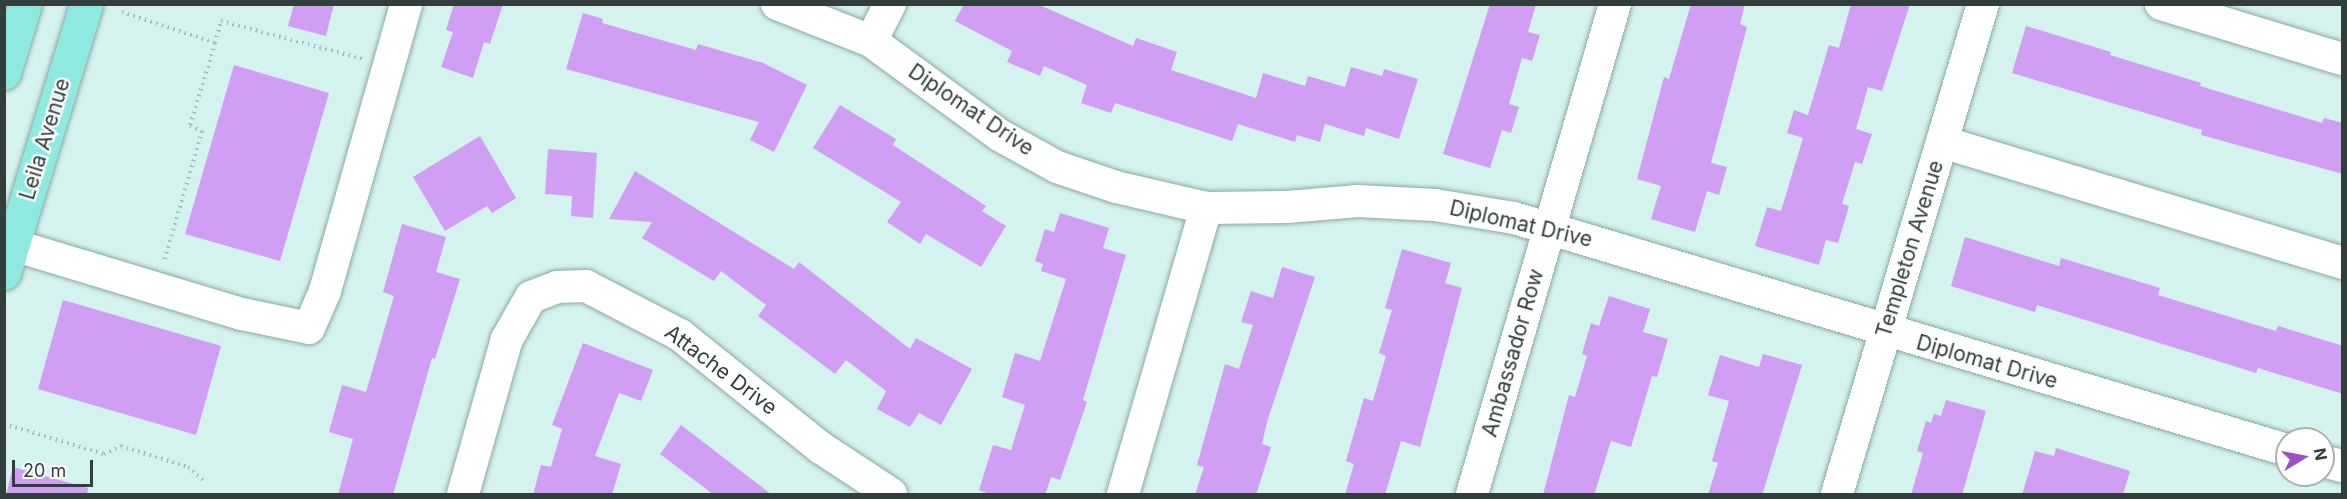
<!DOCTYPE html>
<style>
body{margin:0}
#map{position:relative;width:2347px;height:499px;overflow:hidden;background:#d4f2ee;font-family:Inter,sans-serif}
div>[style]{position:absolute}
.building>*{inset:0;background:#d09ef3}
.path>*{height:4px;margin-top:-2px;transform-origin:0;background:repeating-linear-gradient(90deg,#a3bcb9 0 1.5px,transparent 0 6px)}
.roads{filter:drop-shadow(0 0 2px #8ca8a4) drop-shadow(0 0 2px #8ca8a4)}
.minor>*{height:32px;margin:-16px;padding:0 16px;transform-origin:16px;border-radius:16px;background:#fff}
.major>*{height:33px;margin:-16.5px;padding:0 16.5px;transform-origin:16.5px;border-radius:16.5px;background:#8ee9e0}
span{translate:-50% -50%;white-space:nowrap;text-align:center;line-height:1.15;-webkit-text-stroke:4.5px #fff;paint-order:stroke}
.street-label{font-size:21px;color:#323e3c}
.frame{position:absolute;inset:0;border:6px solid #323e3c;pointer-events:none}
.north{position:absolute;left:2275px;top:427px;width:60px;height:60px;box-sizing:border-box;background:#fff;border:2px solid #adb2b1;border-radius:50%;rotate:80deg;font-size:16px;font-weight:700;line-height:24px;text-align:center;color:#323e3c}
.north::after{content:'';display:block;margin:auto;width:21px;height:27px;background:#9951c4;clip-path:polygon(50% 0,100% 100%,50% 72%,0 100%)}
.scale{position:absolute;left:12px;top:460px;width:81px;height:27px;box-sizing:border-box;border:3px solid #323e3c;border-top:0;padding-left:8px;font-size:18px;line-height:21px;white-space:nowrap;color:#323e3c;-webkit-text-stroke:4px #fff;paint-order:stroke}
</style>
<div id="map">
<div class="building">
<div style="clip-path:polygon(294px 4px,334px 4px,326px 36px,288px 26px)"></div>
<div style="clip-path:polygon(454px 4px,503px 4px,490px 44px,484px 42px,473px 78px,441px 67px,453px 32px,446px 30px)"></div>
<div style="clip-path:polygon(964px 4px,1037px 4px,1133px 46px,1136px 38px,1177px 52px,1171px 70px,1256px 98px,1263px 73px,1305px 86px,1308px 76px,1345px 87px,1351px 67px,1382px 76px,1384px 69px,1418px 79px,1399px 139px,1366px 128px,1364px 136px,1325px 124px,1320px 142px,1297px 135px,1295px 142px,1238px 124px,1232px 141px,1115px 103px,1111px 113px,1081px 103px,1087px 85px,1044px 66px,1040px 76px,1007px 62px,1012px 51px,955px 21px)"></div>
<div style="clip-path:polygon(1490px 4px,1536px 4px,1528px 32px,1540px 35px,1532px 61px,1522px 58px,1509px 104px,1519px 107px,1511px 133px,1502px 130px,1490px 168px,1443px 154px)"></div>
<div style="clip-path:polygon(1691px 4px,1745px 4px,1740px 24px,1747px 27px,1711px 163px,1727px 167px,1719px 195px,1707px 191px,1695px 232px,1651px 219px,1661px 186px,1637px 179px,1664px 77px,1669px 79px)"></div>
<div style="clip-path:polygon(1851px 4px,1910px 4px,1882px 91px,1868px 87px,1856px 129px,1872px 134px,1862px 164px,1855px 162px,1842px 204px,1849px 206px,1838px 243px,1826px 240px,1819px 265px,1755px 246px,1767px 207px,1781px 211px,1803px 138px,1787px 133px,1794px 110px,1808px 115px,1829px 45px,1839px 48px)"></div>
<div style="clip-path:polygon(583px 13px,603px 19px,602px 23px,696px 50px,698px 44px,763px 63px,807px 85px,774px 152px,750px 140px,759px 122px,566px 69px)"></div>
<div style="clip-path:polygon(2026px 26px,2111px 52px,2110px 55px,2201px 83px,2200px 86px,2322px 123px,2324px 118px,2343px 123px,2343px 174px,2201px 135px,2202px 130px,2012px 73px)"></div>
<div style="clip-path:polygon(234px 65px,329px 93px,280px 261px,185px 234px)"></div>
<div style="clip-path:polygon(840px 105px,896px 139px,893px 145px,986px 206px,982px 211px,1006px 226px,981px 267px,926px 234px,920px 244px,887px 222px,901px 202px,813px 148px)"></div>
<div style="clip-path:polygon(480px 136px,516px 198px,492px 213px,487px 206px,445px 231px,413px 177px)"></div>
<div style="clip-path:polygon(548px 149px,597px 153px,593px 218px,571px 216px,572px 196px,545px 194px)"></div>
<div style="clip-path:polygon(635px 171px,794px 269px,799px 262px,910px 349px,916px 338px,972px 369px,941px 425px,919px 413px,910px 427px,877px 409px,886px 391px,846px 360px,835px 374px,758px 316px,766px 305px,721px 271px,714px 281px,642px 238px,652px 222px,609px 219px)"></div>
<div style="clip-path:polygon(1060px 213px,1109px 228px,1103px 248px,1126px 255px,1083px 400px,1087px 402px,1060px 480px,1051px 477px,1045px 495px,992px 495px,979px 490px,993px 445px,1011px 450px,1025px 405px,1002px 397px,1015px 353px,1040px 361px,1066px 279px,1041px 271px,1043px 264px,1035px 261px,1045px 229px,1054px 232px)"></div>
<div style="clip-path:polygon(402px 224px,446px 237px,436px 272px,460px 279px,435px 359px,432px 358px,393px 495px,338px 495px,353px 439px,329px 432px,342px 385px,366px 392px,394px 296px,383px 292px)"></div>
<div style="clip-path:polygon(1965px 237px,2059px 266px,2061px 258px,2160px 288px,2158px 295px,2276px 331px,2278px 326px,2343px 346px,2343px 394px,2258px 368px,2256px 373px,2037px 305px,2035px 312px,1951px 286px)"></div>
<div style="clip-path:polygon(1402px 249px,1451px 263px,1445px 283px,1462px 288px,1420px 447px,1401px 441px,1385px 495px,1345px 495px,1354px 464px,1346px 461px,1364px 398px,1373px 401px,1386px 356px,1379px 353px,1392px 310px,1385px 308px)"></div>
<div style="clip-path:polygon(1282px 267px,1315px 277px,1267px 422px,1262px 444px,1271px 447px,1256px 495px,1195px 495px,1204px 467px,1197px 465px,1225px 364px,1239px 369px,1253px 325px,1241px 322px,1251px 291px,1273px 298px)"></div>
<div style="clip-path:polygon(1609px 296px,1650px 309px,1643px 332px,1668px 339px,1657px 377px,1652px 376px,1631px 447px,1611px 441px,1594px 495px,1543px 495px,1569px 395px,1575px 397px,1587px 356px,1582px 354px,1591px 323px,1599px 326px)"></div>
<div style="clip-path:polygon(63px 300px,221px 346px,196px 435px,38px 389px)"></div>
<div style="clip-path:polygon(583px 343px,653px 370px,641px 401px,619px 393px,595px 456px,621px 464px,612px 495px,533px 495px,541px 465px,551px 467px,562px 429px,552px 425px)"></div>
<div style="clip-path:polygon(1763px 354px,1802px 365px,1762px 495px,1708px 495px,1718px 463px,1712px 461px,1729px 401px,1708px 395px,1720px 355px,1759px 367px)"></div>
<div style="clip-path:polygon(1946px 400px,1986px 411px,1962px 495px,1911px 495px,1923px 453px,1917px 451px,1926px 421px,1931px 423px,1934px 414px,1941px 416px)"></div>
<div style="clip-path:polygon(681px 425px,711px 448px,772px 495px,714px 495px,660px 454px)"></div>
<div style="clip-path:polygon(2056px 448px,2130px 471px,2123px 495px,2022px 495px,2035px 451px,2054px 456px)"></div>
<div style="clip-path:polygon(13px 467px,88px 488px,87px 495px,6px 495px)"></div>
</div>
<div class="path">
<div style="left:122px;top:12px;width:98px;rotate:18.4deg"></div>
<div style="left:215px;top:43px;width:87px;rotate:106.8deg"></div>
<div style="left:190px;top:126px;width:13px;rotate:23deg"></div>
<div style="left:202px;top:131px;width:136px;rotate:106.2deg"></div>
<div style="left:215px;top:43px;width:23px;rotate:-75deg"></div>
<div style="left:221px;top:21px;width:147px;rotate:15deg"></div>
<div style="left:4px;top:424px;width:104px;rotate:16.7deg"></div>
<div style="left:104px;top:454px;width:19px;rotate:-25deg"></div>
<div style="left:121px;top:446px;width:70px;rotate:17.4deg"></div>
<div style="left:188px;top:467px;width:23px;rotate:41deg"></div>
</div>
<div class="roads">
<div class="minor">
<div style="left:777px;top:4px;width:101px;rotate:21.5deg"></div>
<div style="left:871px;top:41px;width:161px;rotate:36.2deg"></div>
<div style="left:1001px;top:136px;width:64px;rotate:29deg"></div>
<div style="left:1057px;top:167px;width:62px;rotate:18.7deg"></div>
<div style="left:1116px;top:187px;width:92px;rotate:13.1deg"></div>
<div style="left:1206px;top:208px;width:81px;rotate:-0.7deg"></div>
<div style="left:1287px;top:207px;width:71px;rotate:-4.8deg"></div>
<div style="left:1358px;top:201px;width:77px;rotate:3deg"></div>
<div style="left:1435px;top:205px;width:80px;rotate:9.3deg"></div>
<div style="left:1514px;top:218px;width:807px;rotate:16.71deg"></div>
<div style="left:2161px;top:4px;width:189px;rotate:16.9deg"></div>
<div style="left:871px;top:41px;width:42px;rotate:-62.8deg"></div>
<div style="left:1942px;top:142px;width:418px;rotate:16.8deg"></div>
<div style="left:13px;top:245px;width:239px;rotate:16.8deg"></div>
<div style="left:242px;top:314px;width:68px;rotate:11.8deg"></div>
<div style="left:309px;top:328px;width:40px;rotate:-66.6deg"></div>
<div style="left:325px;top:291px;width:298px;rotate:-74.2deg"></div>
<div style="left:2323px;top:461px;width:20px;rotate:15deg"></div>
<div style="left:463px;top:494px;width:161px;rotate:-74.2deg"></div>
<div style="left:507px;top:339px;width:48px;rotate:-60.3deg"></div>
<div style="left:531px;top:297px;width:28px;rotate:-21deg"></div>
<div style="left:557px;top:287px;width:29px;rotate:-2deg"></div>
<div style="left:586px;top:286px;width:106px;rotate:27.5deg"></div>
<div style="left:680px;top:335px;width:181px;rotate:38.7deg"></div>
<div style="left:821px;top:448px;width:84px;rotate:33.3deg"></div>
<div style="left:1123px;top:494px;width:298px;rotate:-73.8deg"></div>
<div style="left:1472px;top:494px;width:510px;rotate:-73.73deg"></div>
<div style="left:1837px;top:494px;width:511px;rotate:-73.41deg"></div>
</div>
<div class="major">
<div style="left:4px;top:73px;width:72px;rotate:-73.1deg"></div>
<div style="left:4px;top:273px;width:281px;rotate:-73deg"></div>
</div>
</div>
<div class="street-label">
<span style="left:971px;top:110px;rotate:34deg">Diplomat Drive</span>
<span style="left:45px;top:139px;rotate:-73deg">Leila Avenue</span>
<span style="left:1521px;top:224px;rotate:13deg">Diplomat Drive</span>
<span style="left:1910px;top:249px;rotate:-73deg">Templeton Avenue</span>
<span style="left:1513px;top:353px;rotate:-74deg">Ambassador Row</span>
<span style="left:1987px;top:362px;rotate:16deg">Diplomat Drive</span>
<span style="left:721px;top:370px;rotate:37deg">Attache Drive</span>
</div>
<div class="frame"></div>
<div class="north">N</div>
<div class="scale">20 m</div>
</div>
